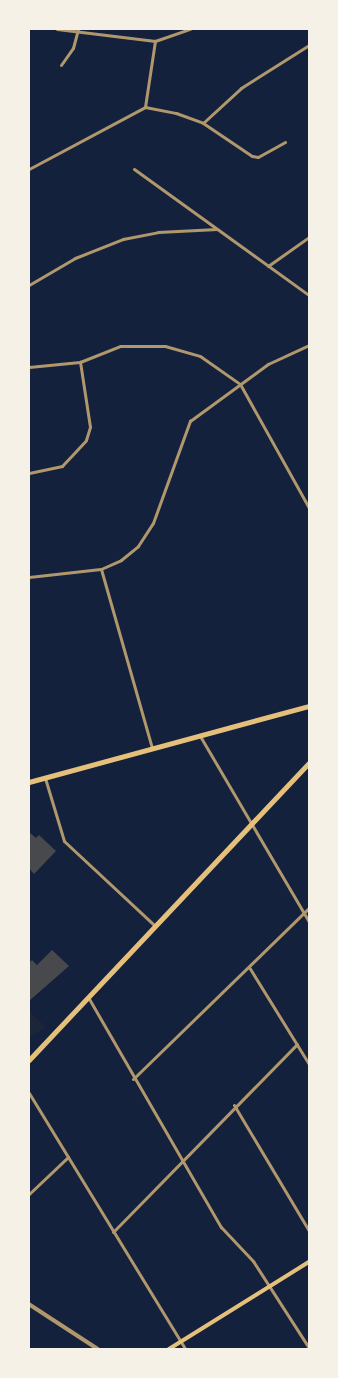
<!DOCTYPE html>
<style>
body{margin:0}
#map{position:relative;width:338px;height:1378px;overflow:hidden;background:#14213d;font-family:Quicksand,sans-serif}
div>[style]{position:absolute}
.green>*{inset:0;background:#1d2539}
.building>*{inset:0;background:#48494c}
.minor>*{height:3px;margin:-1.5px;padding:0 1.5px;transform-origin:1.5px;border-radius:1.5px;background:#b1986c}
.tertiary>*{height:3.5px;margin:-1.75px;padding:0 1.75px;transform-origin:1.75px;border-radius:1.75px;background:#b1986c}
.secondary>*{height:4px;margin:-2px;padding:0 2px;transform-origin:2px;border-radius:2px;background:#e5c07b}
.primary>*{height:4.5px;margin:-2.25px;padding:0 2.25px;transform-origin:2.25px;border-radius:2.25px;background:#e5c07b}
span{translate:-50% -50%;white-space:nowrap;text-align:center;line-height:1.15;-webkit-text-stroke:3px #f6f1e7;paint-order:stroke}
.frame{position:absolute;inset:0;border:30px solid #f6f1e7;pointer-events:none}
</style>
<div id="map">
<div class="green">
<div style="clip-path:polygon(29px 1011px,46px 1027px,29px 1038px)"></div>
</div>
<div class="building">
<div style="clip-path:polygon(29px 832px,36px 838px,39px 835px,56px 851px,34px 874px,29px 868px)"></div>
<div style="clip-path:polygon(52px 950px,69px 966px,29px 1001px,29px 963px,32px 960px,37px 965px)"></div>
</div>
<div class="minor">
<div style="left:57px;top:29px;width:99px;rotate:7deg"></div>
<div style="left:155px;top:41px;width:37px;rotate:-19deg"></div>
<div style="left:61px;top:65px;width:21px;rotate:-55deg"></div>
<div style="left:73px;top:48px;width:20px;rotate:-75deg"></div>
<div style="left:145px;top:107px;width:32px;rotate:11deg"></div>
<div style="left:176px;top:113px;width:29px;rotate:20deg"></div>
<div style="left:203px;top:123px;width:59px;rotate:34deg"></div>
<div style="left:252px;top:156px;width:6px;rotate:9deg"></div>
<div style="left:258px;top:157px;width:31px;rotate:-29deg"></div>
<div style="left:203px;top:123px;width:52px;rotate:-42.6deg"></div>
<div style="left:241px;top:88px;width:80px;rotate:-32.3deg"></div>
<div style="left:29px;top:169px;width:132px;rotate:-28.1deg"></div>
<div style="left:145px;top:107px;width:67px;rotate:-81.4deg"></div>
<div style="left:134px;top:169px;width:216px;rotate:35.8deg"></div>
<div style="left:268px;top:266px;width:50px;rotate:-35.3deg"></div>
<div style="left:29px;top:285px;width:53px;rotate:-30.4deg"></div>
<div style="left:75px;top:258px;width:52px;rotate:-21.6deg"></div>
<div style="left:123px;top:239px;width:36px;rotate:-11deg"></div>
<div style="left:158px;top:232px;width:59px;rotate:-2.9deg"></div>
<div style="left:29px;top:367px;width:51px;rotate:-5.6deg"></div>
<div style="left:80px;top:362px;width:43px;rotate:-21.8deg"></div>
<div style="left:120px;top:346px;width:45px"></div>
<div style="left:165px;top:346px;width:36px;rotate:16deg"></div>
<div style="left:200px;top:356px;width:49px;rotate:35deg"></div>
<div style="left:240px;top:384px;width:142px;rotate:60.9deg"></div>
<div style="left:29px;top:473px;width:34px;rotate:-12deg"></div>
<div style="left:62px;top:466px;width:35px;rotate:-47deg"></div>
<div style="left:86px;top:440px;width:14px;rotate:-73deg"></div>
<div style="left:90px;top:427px;width:66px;rotate:-98.7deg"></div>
<div style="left:101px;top:569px;width:186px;rotate:74.1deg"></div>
<div style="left:29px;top:577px;width:72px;rotate:-6.3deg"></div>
<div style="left:101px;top:569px;width:22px;rotate:-24deg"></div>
<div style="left:121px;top:560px;width:22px;rotate:-39deg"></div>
<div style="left:138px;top:546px;width:27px;rotate:-57deg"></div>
<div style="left:153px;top:523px;width:109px;rotate:-70.1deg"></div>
<div style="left:190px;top:421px;width:97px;rotate:-36.2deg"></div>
<div style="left:268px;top:364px;width:45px;rotate:-24.9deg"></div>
<div style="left:200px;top:736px;width:216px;rotate:59.6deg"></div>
<div style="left:45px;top:778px;width:66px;rotate:73.2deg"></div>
<div style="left:64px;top:841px;width:123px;rotate:43deg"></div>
<div style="left:249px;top:967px;width:114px;rotate:58.3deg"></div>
<div style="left:88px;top:997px;width:266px;rotate:60deg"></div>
<div style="left:221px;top:1227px;width:47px;rotate:46.7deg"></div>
<div style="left:253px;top:1261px;width:103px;rotate:57.2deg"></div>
<div style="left:133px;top:1079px;width:245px;rotate:-44.2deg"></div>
<div style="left:29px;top:1093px;width:300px;rotate:58.6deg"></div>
<div style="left:234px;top:1105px;width:147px;rotate:59.2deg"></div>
<div style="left:29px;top:1194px;width:54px;rotate:-43.5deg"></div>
<div style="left:113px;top:1232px;width:263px;rotate:-45.6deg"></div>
</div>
<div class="tertiary">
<div style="left:29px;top:1304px;width:82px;rotate:33.1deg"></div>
</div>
<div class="secondary">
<div style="left:169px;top:1349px;width:165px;rotate:-31.9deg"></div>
</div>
<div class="primary">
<div style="left:29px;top:782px;width:290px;rotate:-15.2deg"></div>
<div style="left:29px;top:1060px;width:408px;rotate:-46.7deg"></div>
</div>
<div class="frame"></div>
</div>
